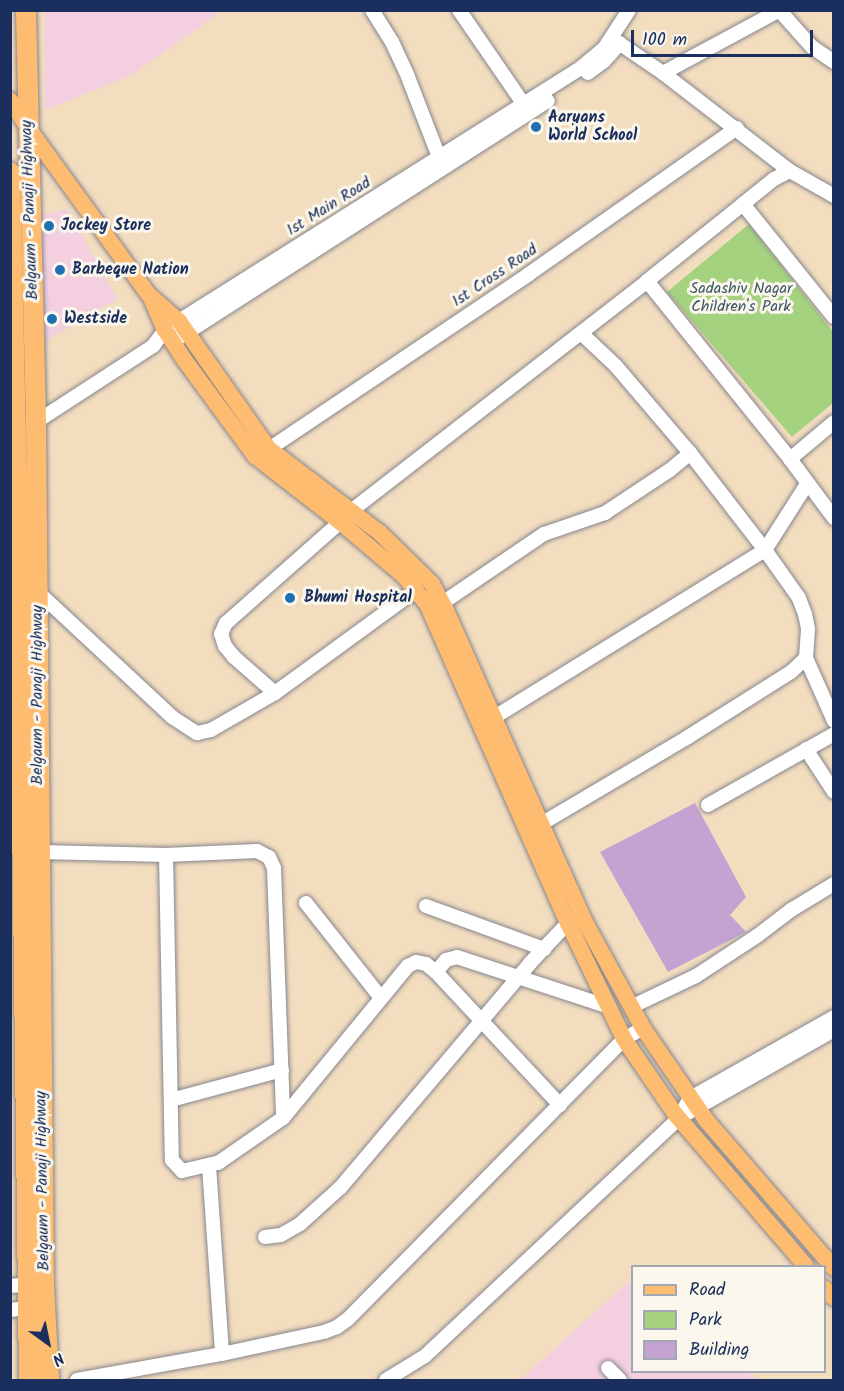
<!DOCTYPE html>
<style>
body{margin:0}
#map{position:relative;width:844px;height:1391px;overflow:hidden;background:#f3ddbf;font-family:Kalam,sans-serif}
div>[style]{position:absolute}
.built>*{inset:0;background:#f3cfdf}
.green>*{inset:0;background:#a5d27f}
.building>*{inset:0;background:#c4a3d3}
.roads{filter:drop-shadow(0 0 2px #87868e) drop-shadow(0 0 2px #87868e)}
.minor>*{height:14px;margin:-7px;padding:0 7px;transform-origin:7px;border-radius:7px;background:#fff}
.major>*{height:16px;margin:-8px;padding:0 8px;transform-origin:8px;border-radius:8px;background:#febc71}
.highway>*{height:20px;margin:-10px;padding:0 10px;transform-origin:10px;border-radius:10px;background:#febc71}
.dots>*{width:16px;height:16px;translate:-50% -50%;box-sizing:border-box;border:3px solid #fbf7ec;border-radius:50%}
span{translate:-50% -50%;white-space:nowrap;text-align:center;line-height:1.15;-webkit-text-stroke:6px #fbf7ec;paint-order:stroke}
.poi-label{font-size:16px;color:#1b2f5e;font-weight:700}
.left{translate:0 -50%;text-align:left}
.street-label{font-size:16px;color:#1b2f5e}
.park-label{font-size:16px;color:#3e5866}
.frame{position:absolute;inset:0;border:12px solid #1b2f5e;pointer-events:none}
.legend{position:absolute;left:631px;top:1265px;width:195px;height:108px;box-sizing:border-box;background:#fbf7ec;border:2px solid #a1a7b3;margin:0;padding:8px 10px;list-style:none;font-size:18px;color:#1b2f5e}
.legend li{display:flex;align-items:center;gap:12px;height:30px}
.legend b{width:30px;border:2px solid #a1a7b3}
.north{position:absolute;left:18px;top:1313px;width:60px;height:60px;-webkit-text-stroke:4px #fbf7ec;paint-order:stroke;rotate:147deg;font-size:16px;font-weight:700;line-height:24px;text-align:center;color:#1b2f5e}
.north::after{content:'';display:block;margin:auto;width:21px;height:27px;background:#1b2f5e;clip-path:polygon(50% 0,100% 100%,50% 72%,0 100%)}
.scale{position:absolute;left:631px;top:30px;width:182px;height:27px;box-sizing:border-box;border:3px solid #1b2f5e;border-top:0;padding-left:8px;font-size:18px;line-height:21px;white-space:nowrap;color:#1b2f5e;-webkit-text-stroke:4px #fbf7ec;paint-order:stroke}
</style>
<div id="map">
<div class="built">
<div style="clip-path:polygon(45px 11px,45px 10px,222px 11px,132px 75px,45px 110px)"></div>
<div style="clip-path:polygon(68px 209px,117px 299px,46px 341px,36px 216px)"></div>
<div style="clip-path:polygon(632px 1279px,632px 1372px,750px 1372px,757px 1380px,520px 1380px)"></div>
</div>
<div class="green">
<div style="clip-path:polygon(749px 224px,833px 332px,833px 403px,792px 437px,667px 292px)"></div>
</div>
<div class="building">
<div style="clip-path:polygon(695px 803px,746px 897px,730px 915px,746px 932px,668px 972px,600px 852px)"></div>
</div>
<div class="roads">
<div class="minor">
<div style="left:372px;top:10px;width:38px;rotate:58deg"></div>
<div style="left:392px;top:42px;width:38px;rotate:65deg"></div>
<div style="left:408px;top:77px;width:86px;rotate:68.8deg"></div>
<div style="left:459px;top:10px;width:116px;rotate:55.5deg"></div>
<div style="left:780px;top:11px;width:48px;rotate:48.4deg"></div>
<div style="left:812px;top:47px;width:27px;rotate:34deg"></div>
<div style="left:613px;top:39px;width:60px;rotate:34.2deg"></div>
<div style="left:663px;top:73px;width:160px;rotate:37.7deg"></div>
<div style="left:790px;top:171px;width:51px;rotate:29.6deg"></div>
<div style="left:588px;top:73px;width:20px;rotate:-37deg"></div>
<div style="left:604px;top:61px;width:24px;rotate:-48deg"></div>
<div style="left:663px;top:73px;width:133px;rotate:-28.3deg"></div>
<div style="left:743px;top:204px;width:40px;rotate:-39deg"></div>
<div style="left:774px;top:179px;width:18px;rotate:-27deg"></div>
<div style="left:647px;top:281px;width:123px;rotate:-38.7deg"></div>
<div style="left:743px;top:204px;width:145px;rotate:51.2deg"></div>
<div style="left:180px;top:337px;width:437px;rotate:-32.7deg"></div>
<div style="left:36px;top:422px;width:140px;rotate:-33deg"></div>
<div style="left:153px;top:346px;width:20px;rotate:-53deg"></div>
<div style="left:165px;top:330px;width:17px;rotate:-33deg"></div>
<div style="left:179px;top:321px;width:471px;rotate:-32.2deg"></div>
<div style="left:578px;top:70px;width:35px;rotate:-40deg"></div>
<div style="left:605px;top:47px;width:44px;rotate:-57deg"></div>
<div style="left:269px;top:449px;width:313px;rotate:-33.9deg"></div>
<div style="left:529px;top:274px;width:254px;rotate:-35.1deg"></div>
<div style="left:790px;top:459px;width:57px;rotate:-40.1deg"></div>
<div style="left:351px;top:511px;width:375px;rotate:-37.8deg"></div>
<div style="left:647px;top:281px;width:228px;rotate:51.2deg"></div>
<div style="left:790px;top:459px;width:74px;rotate:53.3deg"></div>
<div style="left:37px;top:591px;width:185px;rotate:43deg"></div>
<div style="left:172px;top:717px;width:30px;rotate:33deg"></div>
<div style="left:197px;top:733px;width:14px;rotate:-12deg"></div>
<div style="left:211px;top:730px;width:74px;rotate:-30deg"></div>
<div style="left:275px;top:693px;width:175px;rotate:-36.1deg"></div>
<div style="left:435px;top:608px;width:132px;rotate:-34.2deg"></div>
<div style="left:544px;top:534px;width:65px;rotate:-19deg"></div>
<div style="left:605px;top:513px;width:78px;rotate:-33.5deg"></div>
<div style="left:670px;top:470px;width:26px;rotate:-40deg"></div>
<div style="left:806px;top:658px;width:69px;rotate:66deg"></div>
<div style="left:275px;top:693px;width:55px;rotate:-138.7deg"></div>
<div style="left:234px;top:657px;width:14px;rotate:-129deg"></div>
<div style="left:225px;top:646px;width:13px;rotate:-108deg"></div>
<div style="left:221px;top:634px;width:12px;rotate:-66deg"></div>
<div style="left:226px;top:623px;width:152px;rotate:-41.5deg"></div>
<div style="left:493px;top:718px;width:320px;rotate:-31.7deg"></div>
<div style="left:765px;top:550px;width:123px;rotate:-127.7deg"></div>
<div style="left:690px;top:453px;width:114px;rotate:-130.4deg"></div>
<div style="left:616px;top:366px;width:48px;rotate:-136.7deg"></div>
<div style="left:806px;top:749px;width:51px;rotate:56.9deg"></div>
<div style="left:708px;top:805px;width:145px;rotate:-29.4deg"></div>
<div style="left:541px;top:824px;width:171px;rotate:-30.6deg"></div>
<div style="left:688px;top:737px;width:122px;rotate:-32.3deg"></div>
<div style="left:791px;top:672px;width:21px;rotate:-43deg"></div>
<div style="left:806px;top:658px;width:29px;rotate:-86deg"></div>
<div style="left:808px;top:629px;width:15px;rotate:-101deg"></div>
<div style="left:805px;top:614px;width:17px;rotate:-111deg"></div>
<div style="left:799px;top:598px;width:59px;rotate:-125.3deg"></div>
<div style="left:765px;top:550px;width:78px;rotate:-57.5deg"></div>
<div style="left:40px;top:852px;width:126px;rotate:1.4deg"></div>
<div style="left:166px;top:855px;width:91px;rotate:-2.5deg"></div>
<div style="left:257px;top:851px;width:13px;rotate:27deg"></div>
<div style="left:269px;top:857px;width:12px;rotate:66deg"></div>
<div style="left:274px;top:868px;width:250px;rotate:87.9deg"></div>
<div style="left:283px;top:1118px;width:197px;rotate:-50.6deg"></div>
<div style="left:408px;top:966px;width:9px;rotate:-27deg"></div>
<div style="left:416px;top:962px;width:10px;rotate:11deg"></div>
<div style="left:426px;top:964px;width:13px;rotate:39deg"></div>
<div style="left:436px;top:972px;width:182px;rotate:47deg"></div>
<div style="left:166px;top:855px;width:305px;rotate:88.9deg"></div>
<div style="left:172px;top:1160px;width:15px;rotate:48deg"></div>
<div style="left:182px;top:1171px;width:37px;rotate:-13deg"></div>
<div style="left:218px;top:1163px;width:79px;rotate:-34.7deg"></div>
<div style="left:306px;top:903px;width:121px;rotate:51.7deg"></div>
<div style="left:426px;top:906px;width:126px;rotate:20deg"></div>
<div style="left:436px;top:972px;width:16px;rotate:-50deg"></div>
<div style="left:446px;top:960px;width:11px;rotate:-15deg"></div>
<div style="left:457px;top:957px;width:160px;rotate:18.2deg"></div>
<div style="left:633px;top:1006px;width:70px;rotate:-25.5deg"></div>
<div style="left:696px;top:976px;width:73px;rotate:-33.3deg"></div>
<div style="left:757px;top:936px;width:43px;rotate:-37.4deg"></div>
<div style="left:791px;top:910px;width:50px;rotate:-31.2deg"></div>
<div style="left:834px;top:1017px;width:165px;rotate:150.6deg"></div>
<div style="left:690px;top:1098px;width:23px;rotate:119deg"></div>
<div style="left:679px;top:1118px;width:178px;rotate:-29.6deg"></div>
<div style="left:171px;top:1100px;width:115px;rotate:-15.1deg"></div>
<div style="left:209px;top:1166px;width:188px;rotate:86deg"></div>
<div style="left:265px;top:1237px;width:16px;rotate:-7deg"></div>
<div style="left:281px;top:1235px;width:22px;rotate:-30deg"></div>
<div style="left:300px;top:1224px;width:55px;rotate:-42.1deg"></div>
<div style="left:341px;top:1187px;width:293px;rotate:-49.8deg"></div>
<div style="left:530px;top:963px;width:55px;rotate:-46.5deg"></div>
<div style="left:10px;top:1286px;width:25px;rotate:-5deg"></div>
<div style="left:10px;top:1310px;width:25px;rotate:-7deg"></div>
<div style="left:608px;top:1368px;width:17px;rotate:45deg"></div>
<div style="left:77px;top:1380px;width:147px;rotate:-10.2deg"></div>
<div style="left:222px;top:1354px;width:104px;rotate:-12.2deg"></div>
<div style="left:324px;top:1332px;width:14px;rotate:-21deg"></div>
<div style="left:337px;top:1327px;width:14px;rotate:-36deg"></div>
<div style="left:348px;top:1319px;width:393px;rotate:-45.4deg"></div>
<div style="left:624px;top:1039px;width:22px;rotate:-30deg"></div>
<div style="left:386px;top:1380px;width:46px;rotate:-31.6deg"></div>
<div style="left:425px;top:1356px;width:348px;rotate:-43.1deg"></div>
</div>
<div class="major">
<div style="left:10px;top:100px;width:33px;rotate:57deg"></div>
<div style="left:28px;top:128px;width:206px;rotate:54.1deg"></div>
<div style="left:149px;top:295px;width:40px;rotate:41deg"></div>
<div style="left:179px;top:321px;width:156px;rotate:54.9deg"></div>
<div style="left:269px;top:449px;width:139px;rotate:37.1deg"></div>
<div style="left:380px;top:533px;width:73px;rotate:44.4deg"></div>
<div style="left:432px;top:584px;width:27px;rotate:62deg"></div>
<div style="left:445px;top:608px;width:344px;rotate:66deg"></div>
<div style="left:585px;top:922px;width:121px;rotate:61.3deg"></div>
<div style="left:643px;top:1028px;width:113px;rotate:55.5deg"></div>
<div style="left:707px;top:1121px;width:194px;rotate:49.2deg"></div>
<div style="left:152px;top:300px;width:33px;rotate:67deg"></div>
<div style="left:165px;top:330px;width:33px;rotate:57deg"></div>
<div style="left:183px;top:358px;width:122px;rotate:53.7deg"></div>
<div style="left:255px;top:456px;width:108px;rotate:37.8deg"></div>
<div style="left:340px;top:522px;width:84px;rotate:40.2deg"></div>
<div style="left:404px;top:576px;width:38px;rotate:51deg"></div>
<div style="left:428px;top:606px;width:347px;rotate:66.2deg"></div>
<div style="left:568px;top:923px;width:129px;rotate:64.2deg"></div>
<div style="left:624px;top:1039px;width:92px;rotate:55.6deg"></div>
<div style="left:676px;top:1115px;width:199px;rotate:49.3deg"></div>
<div style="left:824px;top:1288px;width:14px;rotate:45deg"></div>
</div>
<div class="highway">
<div style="left:26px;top:10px;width:412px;rotate:88.6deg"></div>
<div style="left:36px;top:422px;width:862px;rotate:89.47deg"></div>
<div style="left:44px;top:1284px;width:96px;rotate:87deg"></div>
<div style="left:10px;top:172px;width:400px;rotate:88.7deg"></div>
<div style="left:19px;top:572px;width:808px;rotate:89.29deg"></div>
</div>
</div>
<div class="dots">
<div style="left:536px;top:127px;background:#1f6fb2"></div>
<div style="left:49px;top:226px;background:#1f6fb2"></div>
<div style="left:60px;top:270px;background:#1f6fb2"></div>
<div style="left:52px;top:319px;background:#1f6fb2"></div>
<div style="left:290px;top:598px;background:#1f6fb2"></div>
</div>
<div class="poi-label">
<span class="left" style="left:548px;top:127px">Aaryans<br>World School</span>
<span class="left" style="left:61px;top:226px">Jockey Store</span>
<span class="left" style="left:72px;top:270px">Barbeque Nation</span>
<span class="left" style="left:64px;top:319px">Westside</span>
<span class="left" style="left:304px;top:598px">Bhumi Hospital</span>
</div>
<div class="street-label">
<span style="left:329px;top:207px;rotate:-32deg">1st Main Road</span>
<span style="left:30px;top:210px;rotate:-92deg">Belgaum - Panaji Highway</span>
<span style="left:495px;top:276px;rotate:-34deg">1st Cross Road</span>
<span style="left:38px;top:695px;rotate:-90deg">Belgaum - Panaji Highway</span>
<span style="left:43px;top:1181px;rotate:-91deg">Belgaum - Panaji Highway</span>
</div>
<div class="park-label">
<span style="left:741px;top:298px">Sadashiv Nagar<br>Children's Park</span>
</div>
<div class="frame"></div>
<ul class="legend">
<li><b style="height:8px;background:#febc71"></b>Road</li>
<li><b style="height:16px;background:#a5d27f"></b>Park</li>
<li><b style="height:16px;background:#c4a3d3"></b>Building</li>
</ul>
<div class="north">N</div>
<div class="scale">100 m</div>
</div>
